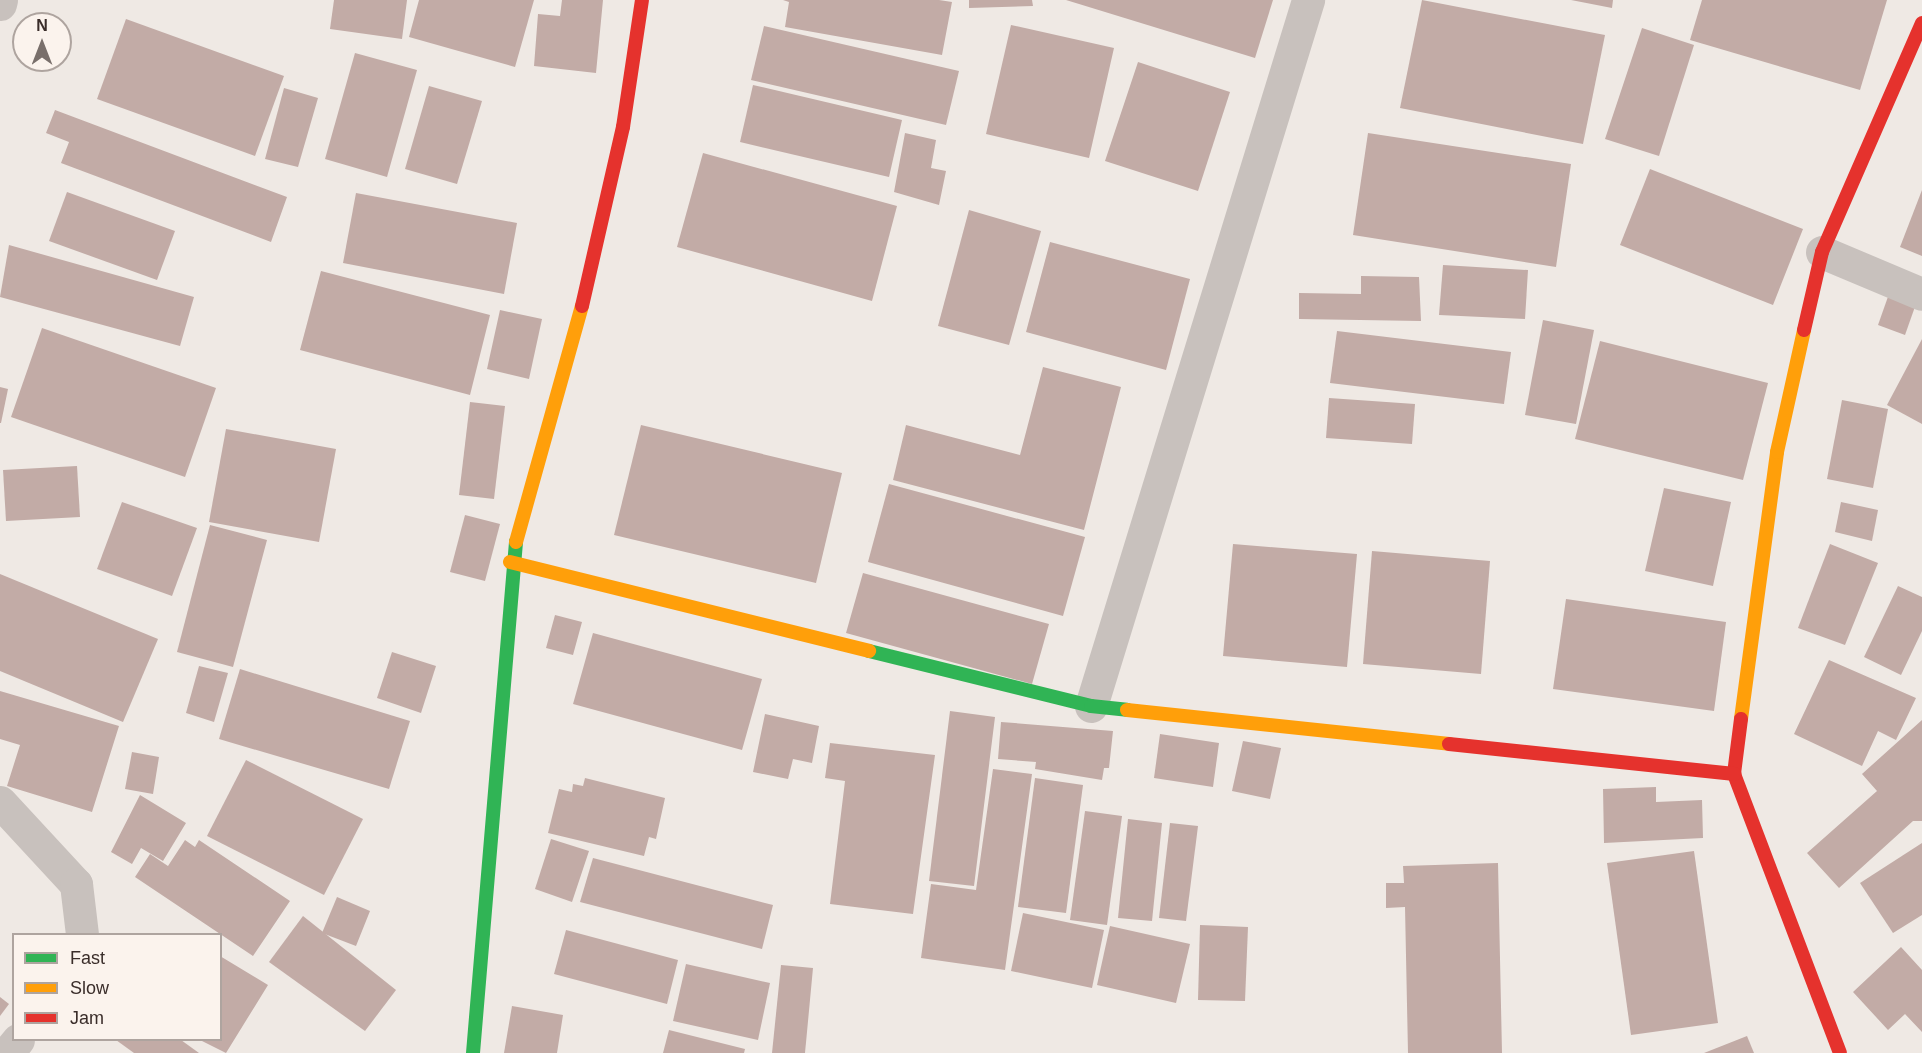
<!DOCTYPE html>
<style>
body{margin:0}
#map{position:relative;width:1922px;height:1053px;overflow:hidden;background:#efe9e4;font-family:Helvetica,sans-serif}
div>[style]{position:absolute}
.building>*{inset:0;background:#c2aba6}
.street>*{height:33px;margin:-16.5px;padding:0 16.5px;transform-origin:16.5px;border-radius:16.5px;background:#c8c1bd}
.fast>*{height:14px;margin:-7px;padding:0 7px;transform-origin:7px;border-radius:7px;background:#30b455}
.slow>*{height:14px;margin:-7px;padding:0 7px;transform-origin:7px;border-radius:7px;background:#ff9f0a}
.jam>*{height:14px;margin:-7px;padding:0 7px;transform-origin:7px;border-radius:7px;background:#e5322d}
span{translate:-50% -50%;white-space:nowrap;text-align:center;line-height:1.15;-webkit-text-stroke:4.5px #fbf3ed;paint-order:stroke}
.legend{position:absolute;left:12px;top:933px;width:210px;height:108px;box-sizing:border-box;background:#fbf3ed;border:2px solid #aea49f;margin:0;padding:8px 10px;list-style:none;font-size:18px;color:#3a2d2a}
.legend li{display:flex;align-items:center;gap:12px;height:30px}
.legend b{width:30px;border:2px solid #aea49f}
.north{position:absolute;left:12px;top:12px;width:60px;height:60px;box-sizing:border-box;background:#fbf3ed;border:2px solid #aea49f;border-radius:50%;rotate:0deg;font-size:16px;font-weight:700;line-height:24px;text-align:center;color:#3a2d2a}
.north::after{content:'';display:block;margin:auto;width:21px;height:27px;background:#796f6b;clip-path:polygon(50% 0,100% 100%,50% 72%,0 100%)}
</style>
<div id="map">
<div class="building">
<div style="clip-path:polygon(334px 0,407px 0,402px 39px,330px 29px)"></div>
<div style="clip-path:polygon(419px 0,534px 0,515px 67px,409px 37px)"></div>
<div style="clip-path:polygon(562px 0,603px 0,596px 73px,534px 66px,538px 14px,560px 16px)"></div>
<div style="clip-path:polygon(783px 0,939px 0,952px 2px,942px 55px,785px 27px,789px 2px)"></div>
<div style="clip-path:polygon(969px 0,1032px 0,1033px 6px,969px 8px)"></div>
<div style="clip-path:polygon(1066px 0,1273px 0,1255px 58px)"></div>
<div style="clip-path:polygon(1422px 0,1605px 35px,1583px 144px,1400px 108px)"></div>
<div style="clip-path:polygon(1571px 0,1613px 0,1612px 8px)"></div>
<div style="clip-path:polygon(1702px 0,1887px 0,1860px 90px,1690px 40px)"></div>
<div style="clip-path:polygon(126px 19px,284px 76px,255px 156px,97px 99px)"></div>
<div style="clip-path:polygon(1011px 25px,1114px 48px,1089px 158px,986px 134px)"></div>
<div style="clip-path:polygon(764px 26px,959px 71px,946px 125px,751px 80px)"></div>
<div style="clip-path:polygon(1642px 28px,1694px 45px,1659px 156px,1605px 139px)"></div>
<div style="clip-path:polygon(355px 53px,417px 70px,387px 177px,325px 159px)"></div>
<div style="clip-path:polygon(1138px 62px,1230px 92px,1198px 191px,1105px 161px)"></div>
<div style="clip-path:polygon(753px 85px,902px 120px,889px 177px,740px 142px)"></div>
<div style="clip-path:polygon(429px 86px,482px 101px,457px 184px,405px 169px)"></div>
<div style="clip-path:polygon(284px 88px,318px 98px,298px 167px,265px 159px)"></div>
<div style="clip-path:polygon(55px 110px,287px 197px,271px 242px,61px 163px,69px 142px,46px 133px)"></div>
<div style="clip-path:polygon(905px 133px,936px 140px,931px 168px,946px 171px,939px 205px,894px 192px)"></div>
<div style="clip-path:polygon(1368px 133px,1571px 164px,1556px 267px,1353px 235px)"></div>
<div style="clip-path:polygon(703px 153px,897px 206px,872px 301px,677px 247px)"></div>
<div style="clip-path:polygon(1650px 169px,1803px 229px,1773px 305px,1620px 245px)"></div>
<div style="clip-path:polygon(1922px 190px,1922px 256px,1900px 247px)"></div>
<div style="clip-path:polygon(67px 192px,175px 231px,157px 280px,49px 241px)"></div>
<div style="clip-path:polygon(356px 193px,517px 223px,504px 294px,343px 263px)"></div>
<div style="clip-path:polygon(969px 210px,1041px 231px,1009px 345px,938px 326px)"></div>
<div style="clip-path:polygon(1050px 242px,1190px 279px,1166px 370px,1026px 332px)"></div>
<div style="clip-path:polygon(9px 245px,194px 297px,180px 346px,0 297px)"></div>
<div style="clip-path:polygon(1443px 265px,1528px 270px,1525px 319px,1439px 315px)"></div>
<div style="clip-path:polygon(321px 271px,490px 315px,470px 395px,300px 350px)"></div>
<div style="clip-path:polygon(1361px 276px,1419px 277px,1421px 321px,1299px 319px,1299px 293px,1361px 294px)"></div>
<div style="clip-path:polygon(1890px 291px,1917px 301px,1905px 335px,1878px 325px)"></div>
<div style="clip-path:polygon(500px 310px,542px 319px,529px 379px,487px 369px)"></div>
<div style="clip-path:polygon(1543px 320px,1594px 330px,1576px 424px,1525px 415px)"></div>
<div style="clip-path:polygon(42px 328px,216px 388px,185px 477px,11px 417px)"></div>
<div style="clip-path:polygon(1337px 331px,1511px 352px,1504px 404px,1330px 383px)"></div>
<div style="clip-path:polygon(1922px 339px,1922px 424px,1887px 405px)"></div>
<div style="clip-path:polygon(1600px 341px,1768px 383px,1743px 480px,1575px 439px)"></div>
<div style="clip-path:polygon(1043px 367px,1121px 387px,1084px 530px,893px 480px,906px 425px,1020px 455px)"></div>
<div style="clip-path:polygon(0 387px,8px 389px,1px 423px,0 423px)"></div>
<div style="clip-path:polygon(1329px 398px,1415px 404px,1412px 444px,1326px 438px)"></div>
<div style="clip-path:polygon(1842px 400px,1888px 409px,1873px 488px,1827px 479px)"></div>
<div style="clip-path:polygon(470px 402px,505px 406px,494px 499px,459px 495px)"></div>
<div style="clip-path:polygon(641px 425px,842px 473px,816px 583px,614px 535px)"></div>
<div style="clip-path:polygon(226px 429px,336px 449px,319px 542px,209px 522px)"></div>
<div style="clip-path:polygon(77px 466px,80px 517px,6px 521px,3px 470px)"></div>
<div style="clip-path:polygon(889px 484px,1085px 537px,1063px 616px,868px 562px)"></div>
<div style="clip-path:polygon(1664px 488px,1731px 502px,1713px 586px,1645px 571px)"></div>
<div style="clip-path:polygon(122px 502px,197px 528px,172px 596px,97px 569px)"></div>
<div style="clip-path:polygon(1841px 502px,1878px 510px,1872px 541px,1835px 532px)"></div>
<div style="clip-path:polygon(465px 515px,500px 524px,485px 581px,450px 572px)"></div>
<div style="clip-path:polygon(210px 525px,267px 540px,233px 667px,177px 652px)"></div>
<div style="clip-path:polygon(1233px 544px,1357px 554px,1347px 667px,1223px 656px)"></div>
<div style="clip-path:polygon(1830px 544px,1878px 563px,1845px 645px,1798px 628px)"></div>
<div style="clip-path:polygon(1372px 551px,1490px 561px,1481px 674px,1363px 664px)"></div>
<div style="clip-path:polygon(863px 573px,1049px 624px,1032px 684px,846px 633px)"></div>
<div style="clip-path:polygon(0 574px,158px 639px,123px 722px,0 671px)"></div>
<div style="clip-path:polygon(1898px 586px,1922px 597px,1922px 631px,1901px 675px,1864px 657px)"></div>
<div style="clip-path:polygon(1566px 599px,1726px 622px,1714px 711px,1553px 689px)"></div>
<div style="clip-path:polygon(555px 615px,582px 622px,573px 655px,546px 648px)"></div>
<div style="clip-path:polygon(593px 633px,762px 679px,742px 750px,573px 704px)"></div>
<div style="clip-path:polygon(392px 652px,436px 666px,421px 713px,377px 698px)"></div>
<div style="clip-path:polygon(1829px 660px,1916px 698px,1896px 740px,1878px 731px,1862px 766px,1794px 734px)"></div>
<div style="clip-path:polygon(199px 666px,228px 673px,214px 722px,186px 713px)"></div>
<div style="clip-path:polygon(240px 669px,410px 721px,389px 789px,219px 739px)"></div>
<div style="clip-path:polygon(0 691px,119px 726px,92px 812px,7px 786px,20px 745px,0 739px)"></div>
<div style="clip-path:polygon(950px 711px,995px 717px,974px 886px,929px 881px)"></div>
<div style="clip-path:polygon(765px 714px,819px 726px,812px 763px,793px 759px,788px 779px,753px 772px)"></div>
<div style="clip-path:polygon(1922px 720px,1922px 821px,1913px 821px,1839px 888px,1807px 853px,1877px 791px,1862px 774px)"></div>
<div style="clip-path:polygon(1001px 722px,1113px 731px,1109px 768px,1104px 768px,1102px 780px,1035px 769px,1036px 762px,998px 759px)"></div>
<div style="clip-path:polygon(1160px 734px,1219px 743px,1213px 787px,1154px 778px)"></div>
<div style="clip-path:polygon(1243px 741px,1281px 748px,1270px 799px,1232px 791px)"></div>
<div style="clip-path:polygon(830px 743px,935px 755px,913px 914px,830px 904px,845px 781px,825px 778px)"></div>
<div style="clip-path:polygon(132px 752px,159px 757px,153px 794px,125px 789px)"></div>
<div style="clip-path:polygon(246px 760px,363px 819px,324px 895px,207px 836px)"></div>
<div style="clip-path:polygon(993px 769px,1032px 774px,1005px 970px,921px 958px,931px 884px,976px 890px)"></div>
<div style="clip-path:polygon(585px 778px,665px 798px,656px 839px,649px 837px,644px 856px,548px 833px,559px 789px,572px 792px,573px 784px,583px 786px)"></div>
<div style="clip-path:polygon(1035px 778px,1083px 785px,1066px 913px,1018px 907px)"></div>
<div style="clip-path:polygon(1656px 787px,1656px 802px,1702px 800px,1703px 838px,1604px 843px,1603px 789px)"></div>
<div style="clip-path:polygon(140px 795px,186px 823px,163px 861px,141px 848px,132px 864px,111px 852px)"></div>
<div style="clip-path:polygon(1085px 811px,1122px 816px,1107px 925px,1070px 920px)"></div>
<div style="clip-path:polygon(1128px 819px,1162px 823px,1152px 921px,1118px 918px)"></div>
<div style="clip-path:polygon(1170px 823px,1198px 826px,1186px 921px,1159px 918px)"></div>
<div style="clip-path:polygon(551px 839px,589px 851px,572px 902px,535px 889px)"></div>
<div style="clip-path:polygon(185px 840px,195px 847px,199px 840px,290px 901px,253px 956px,135px 877px,150px 854px,168px 866px)"></div>
<div style="clip-path:polygon(1922px 843px,1922px 915px,1893px 933px,1860px 883px)"></div>
<div style="clip-path:polygon(1694px 851px,1718px 1023px,1631px 1035px,1607px 863px)"></div>
<div style="clip-path:polygon(593px 858px,773px 905px,762px 949px,580px 902px)"></div>
<div style="clip-path:polygon(1498px 863px,1502px 1053px,1408px 1053px,1405px 907px,1386px 908px,1386px 883px,1404px 883px,1403px 866px)"></div>
<div style="clip-path:polygon(337px 897px,370px 911px,356px 946px,322px 933px)"></div>
<div style="clip-path:polygon(1023px 913px,1104px 930px,1092px 988px,1011px 971px)"></div>
<div style="clip-path:polygon(303px 916px,396px 990px,365px 1031px,269px 962px)"></div>
<div style="clip-path:polygon(1200px 925px,1248px 927px,1245px 1001px,1198px 1000px)"></div>
<div style="clip-path:polygon(1110px 926px,1190px 944px,1176px 1003px,1097px 985px)"></div>
<div style="clip-path:polygon(566px 930px,678px 960px,667px 1004px,554px 974px)"></div>
<div style="clip-path:polygon(1901px 947px,1922px 970px,1922px 1032px,1905px 1014px,1888px 1030px,1853px 992px)"></div>
<div style="clip-path:polygon(220px 956px,268px 985px,226px 1053px,200px 1040px,220px 1040px)"></div>
<div style="clip-path:polygon(686px 964px,770px 983px,758px 1040px,673px 1021px)"></div>
<div style="clip-path:polygon(781px 965px,813px 968px,805px 1053px,772px 1053px)"></div>
<div style="clip-path:polygon(0 997px,9px 1004px,0 1016px)"></div>
<div style="clip-path:polygon(512px 1006px,563px 1015px,557px 1053px,504px 1053px)"></div>
<div style="clip-path:polygon(669px 1030px,745px 1049px,744px 1053px,663px 1053px)"></div>
<div style="clip-path:polygon(1747px 1036px,1754px 1053px,1704px 1053px)"></div>
<div style="clip-path:polygon(116px 1040px,181px 1040px,199px 1053px,134px 1053px)"></div>
</div>
<div class="street">
<div style="left:0;top:4px;width:4px;rotate:-76deg"></div>
<div style="left:1822px;top:252px;width:108px;rotate:22.8deg"></div>
<div style="left:1091px;top:706px;width:739px;rotate:-72.91deg"></div>
<div style="left:0;top:802px;width:112px;rotate:47.2deg"></div>
<div style="left:76px;top:884px;width:50px;rotate:83.2deg"></div>
<div style="left:7px;top:1053px;width:17px;rotate:-50deg"></div>
</div>
<div class="fast">
<div style="left:869px;top:651px;width:229px;rotate:13.9deg"></div>
<div style="left:1091px;top:706px;width:36px;rotate:6deg"></div>
<div style="left:473px;top:1053px;width:513px;rotate:-85.19deg"></div>
</div>
<div class="slow">
<div style="left:516px;top:542px;width:245px;rotate:-74.4deg"></div>
<div style="left:510px;top:562px;width:370px;rotate:13.9deg"></div>
<div style="left:1127px;top:710px;width:324px;rotate:6deg"></div>
<div style="left:1741px;top:719px;width:269px;rotate:-82.3deg"></div>
<div style="left:1777px;top:452px;width:125px;rotate:-77.5deg"></div>
</div>
<div class="jam">
<div style="left:582px;top:306px;width:184px;rotate:-77.1deg"></div>
<div style="left:623px;top:127px;width:128px;rotate:-81.5deg"></div>
<div style="left:1804px;top:330px;width:80px;rotate:-77deg"></div>
<div style="left:1822px;top:252px;width:250px;rotate:-66.4deg"></div>
<div style="left:1741px;top:719px;width:55px;rotate:97.3deg"></div>
<div style="left:1734px;top:774px;width:298px;rotate:69.2deg"></div>
<div style="left:1449px;top:744px;width:287px;rotate:6deg"></div>
</div>
<ul class="legend">
<li><b style="height:8px;background:#30b455"></b>Fast</li>
<li><b style="height:8px;background:#ff9f0a"></b>Slow</li>
<li><b style="height:8px;background:#e5322d"></b>Jam</li>
</ul>
<div class="north">N</div>
</div>
